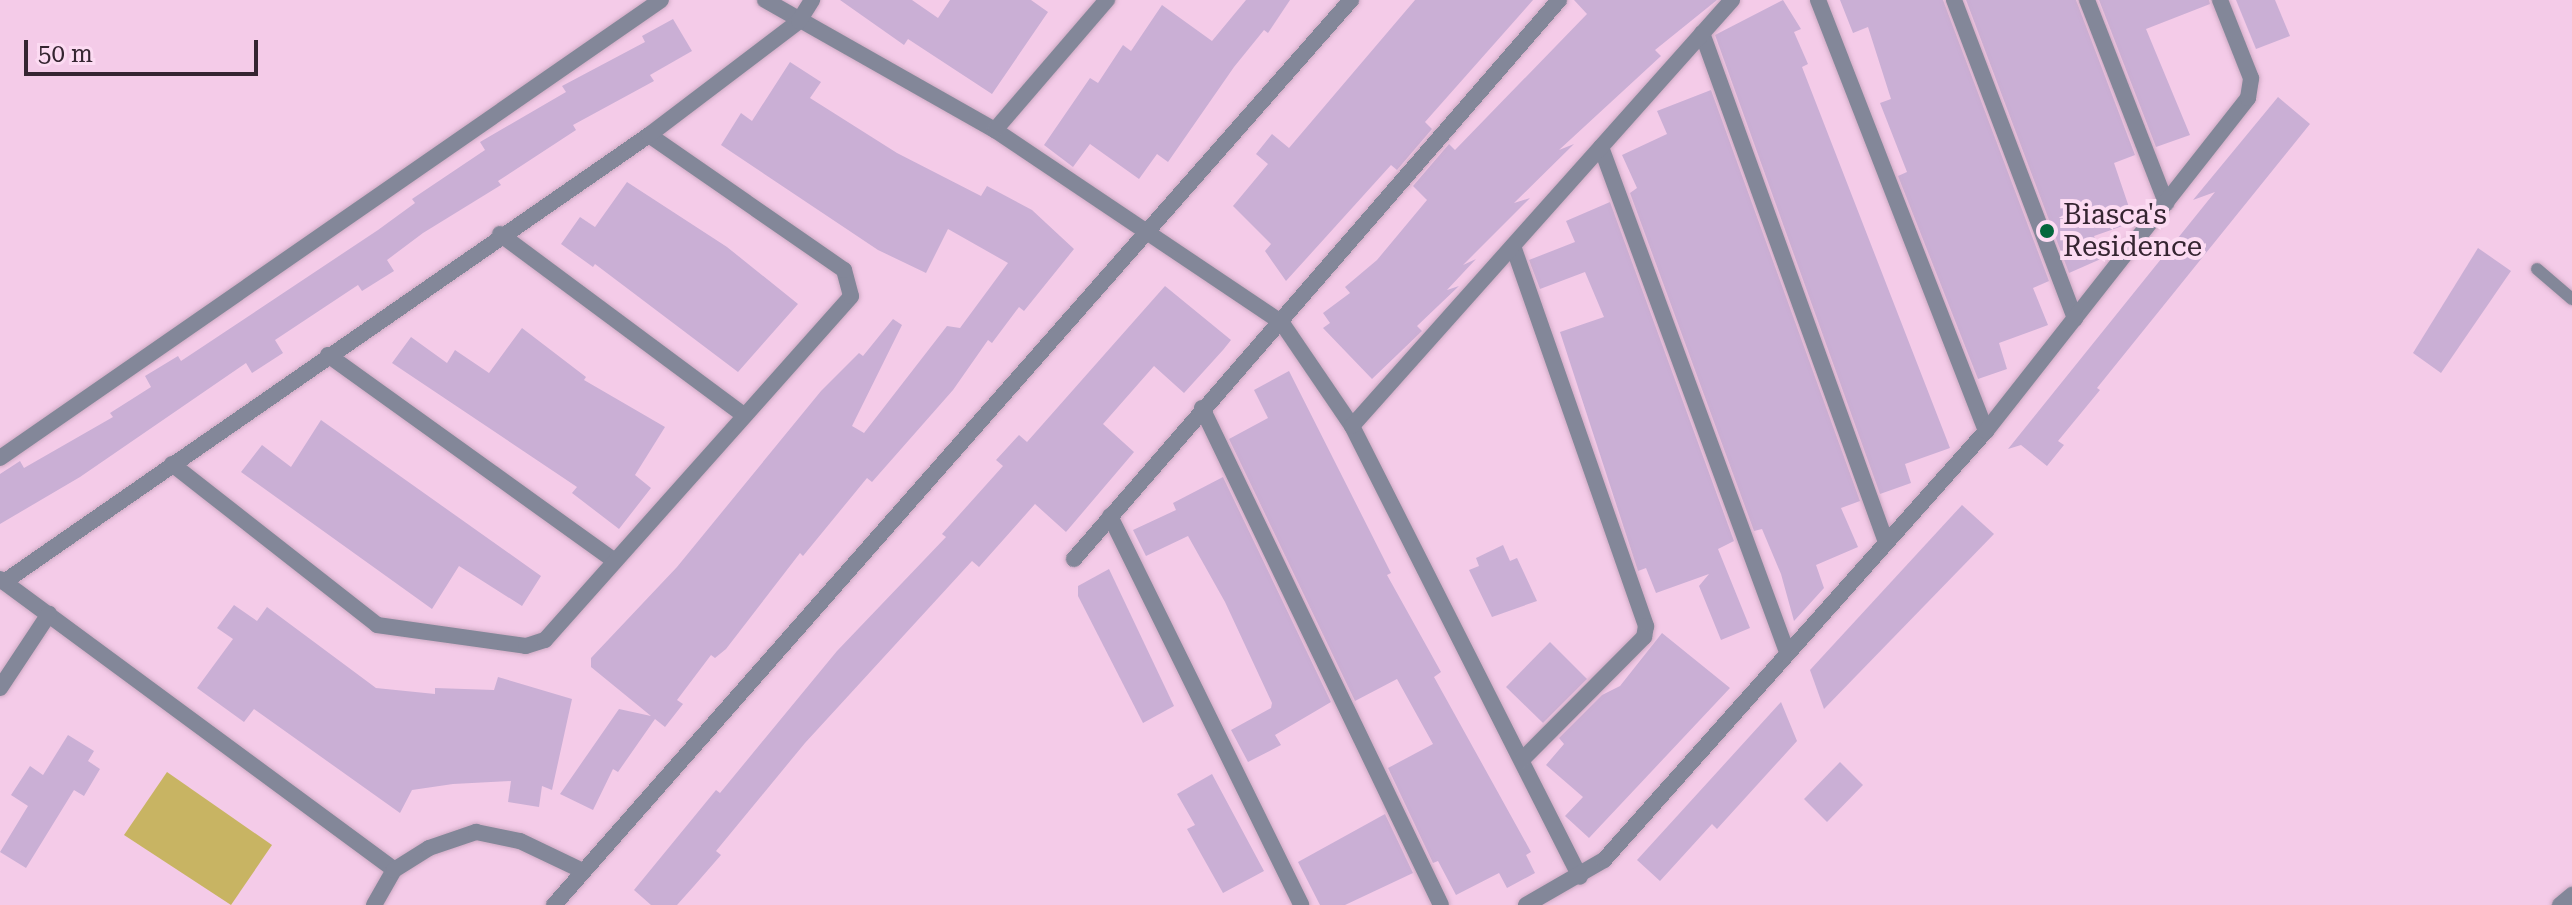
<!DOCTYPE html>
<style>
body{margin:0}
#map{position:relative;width:2572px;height:905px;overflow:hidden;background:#f4cbe8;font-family:"Roboto Serif",serif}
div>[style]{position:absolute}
.green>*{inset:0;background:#c8b463}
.building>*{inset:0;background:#caafd5}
.roads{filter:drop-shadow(0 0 2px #ceaac3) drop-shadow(0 0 2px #ceaac3)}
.service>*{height:12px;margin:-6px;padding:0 6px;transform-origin:6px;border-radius:6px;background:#838799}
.minor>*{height:16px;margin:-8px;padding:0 8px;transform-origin:8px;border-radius:8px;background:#838799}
.tertiary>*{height:16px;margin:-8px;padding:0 8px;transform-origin:8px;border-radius:8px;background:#838799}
.dots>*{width:22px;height:22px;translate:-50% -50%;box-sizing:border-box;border:4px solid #fcdbf2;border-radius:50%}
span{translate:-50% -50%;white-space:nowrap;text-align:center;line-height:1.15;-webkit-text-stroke:8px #fcdbf2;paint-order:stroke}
.poi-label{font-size:28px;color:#352531}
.left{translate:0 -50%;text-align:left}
.scale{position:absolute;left:24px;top:40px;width:234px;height:36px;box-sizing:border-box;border:4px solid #352531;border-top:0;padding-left:10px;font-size:24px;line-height:28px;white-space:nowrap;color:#352531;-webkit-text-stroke:6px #fcdbf2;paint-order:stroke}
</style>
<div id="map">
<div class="green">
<div style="clip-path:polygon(167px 772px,272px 845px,231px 905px,124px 835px)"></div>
</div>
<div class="building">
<div style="clip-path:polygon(840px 0,912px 0,938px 18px,950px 0,1031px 0,1048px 12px,992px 94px,908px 39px,904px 45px)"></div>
<div style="clip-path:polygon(1246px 0,1290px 0,1268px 33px,1264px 30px,1234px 67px,1168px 162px,1157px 154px,1139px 179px,1090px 144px,1073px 167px,1044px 145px,1090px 78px,1098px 83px,1123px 45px,1131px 51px,1162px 5px,1212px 41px)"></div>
<div style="clip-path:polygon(1415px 0,1533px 0,1425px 122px,1432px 129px,1397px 170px,1391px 165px,1286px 281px,1265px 251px,1271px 244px,1233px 206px,1268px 164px,1256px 154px,1272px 134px,1289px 148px)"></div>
<div style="clip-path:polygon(1574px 0,1717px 0,1655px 50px,1661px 56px,1559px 150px,1574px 144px,1514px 203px,1530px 198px,1463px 265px,1476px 259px,1447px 290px,1459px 286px,1417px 326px,1422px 331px,1372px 379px,1323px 328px,1330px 323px,1323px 313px,1350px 293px,1345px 287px,1377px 260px,1427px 200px,1413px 186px,1449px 144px,1455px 150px,1587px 14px)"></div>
<div style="clip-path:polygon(1783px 0,1801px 29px,1794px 32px,1808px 64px,1802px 67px,1950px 448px,1905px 464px,1911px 483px,1880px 494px,1715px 35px)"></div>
<div style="clip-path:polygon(1840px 0,1943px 0,2049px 281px,2033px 288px,2048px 325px,1999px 343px,2007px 369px,1978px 379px,1898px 176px,1907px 172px,1880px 103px,1891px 99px,1868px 27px,1853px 33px)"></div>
<div style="clip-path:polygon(1966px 0,2076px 0,2135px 155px,2114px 163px,2134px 222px,2094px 236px,2103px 258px,2069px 273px)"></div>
<div style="clip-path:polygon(2099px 0,2209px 0,2210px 4px,2146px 29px,2190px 135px,2156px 147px)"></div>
<div style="clip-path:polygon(2236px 0,2275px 0,2290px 36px,2256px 49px)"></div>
<div style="clip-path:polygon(673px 19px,692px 51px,650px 75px,654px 81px,573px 125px,576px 130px,498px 181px,501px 185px,423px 233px,387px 260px,394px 271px,362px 291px,358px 285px,275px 340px,283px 353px,252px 373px,246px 363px,80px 477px,0 524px,0 474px,20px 461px,24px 468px,113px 417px,110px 413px,151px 387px,145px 376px,178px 356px,181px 361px,378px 230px,415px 203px,412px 199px,485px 150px,480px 142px,566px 92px,562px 86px,645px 42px,642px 36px)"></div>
<div style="clip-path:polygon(790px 62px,821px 82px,810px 98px,897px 153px,981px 196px,987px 186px,1032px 210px,1074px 249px,1024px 311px,1019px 307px,992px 343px,988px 340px,953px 390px,872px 482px,867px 478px,803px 556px,800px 553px,726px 649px,715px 658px,711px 655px,677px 700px,683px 704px,665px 727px,655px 719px,618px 772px,613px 769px,593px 810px,560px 794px,619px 709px,651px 716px,591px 667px,591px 658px,677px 567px,821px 391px,859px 353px,863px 356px,893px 319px,902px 325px,852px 426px,864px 433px,947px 326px,960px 328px,1008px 263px,948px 229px,926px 273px,878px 250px,721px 145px,741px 113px,752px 121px)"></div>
<div style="clip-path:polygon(1711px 90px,1860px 501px,1841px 508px,1858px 547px,1816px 565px,1824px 588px,1794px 621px,1781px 574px,1762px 529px,1754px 531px,1630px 193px,1637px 188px,1622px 155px,1667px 134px,1657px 111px)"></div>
<div style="clip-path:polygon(2278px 97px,2310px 124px,2097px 388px,2100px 390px,2058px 441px,2064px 445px,2047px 466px,2021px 445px,2008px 449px,2215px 192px,2193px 200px)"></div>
<div style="clip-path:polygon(627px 182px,727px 247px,798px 304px,738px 372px,595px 264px,593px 267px,561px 244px,580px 217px,595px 227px)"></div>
<div style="clip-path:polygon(1610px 202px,1734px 541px,1718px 549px,1750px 628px,1721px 640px,1699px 586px,1709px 574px,1656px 593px,1646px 568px,1638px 571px,1560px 332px,1604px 317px,1585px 272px,1540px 289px,1529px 260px,1575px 242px,1566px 221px)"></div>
<div style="clip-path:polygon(2478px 248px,2511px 271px,2441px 373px,2413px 353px)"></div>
<div style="clip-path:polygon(1165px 286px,1231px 340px,1223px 350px,1184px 393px,1154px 366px,1103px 424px,1134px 452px,1066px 532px,1035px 504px,979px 567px,972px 561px,805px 743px,716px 851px,721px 855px,694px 886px,677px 905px,651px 905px,634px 890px,716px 790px,720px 793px,837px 651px,946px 537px,942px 534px,1003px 466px,996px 460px,1019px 435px,1027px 442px)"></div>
<div style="clip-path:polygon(522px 328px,586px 377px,584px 380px,665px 427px,635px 475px,651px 488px,619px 529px,572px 493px,577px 487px,392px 363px,411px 337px,447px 363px,455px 350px,489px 373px)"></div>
<div style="clip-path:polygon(1289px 371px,1391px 573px,1387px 575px,1441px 672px,1434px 677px,1531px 852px,1526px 855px,1535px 873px,1507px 888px,1499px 873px,1456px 895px,1438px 861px,1433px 863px,1388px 768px,1433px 744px,1397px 679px,1355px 701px,1229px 439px,1268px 418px,1254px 390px)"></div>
<div style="clip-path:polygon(321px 420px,541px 576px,522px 606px,459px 566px,432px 609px,241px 472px,262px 445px,291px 467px)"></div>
<div style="clip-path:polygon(1223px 477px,1331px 702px,1275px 735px,1281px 745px,1248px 762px,1231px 730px,1271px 708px,1272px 703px,1225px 602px,1188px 536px,1146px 556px,1133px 530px,1176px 510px,1173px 503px)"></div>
<div style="clip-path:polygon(1962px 505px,1994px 534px,1824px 709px,1810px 670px)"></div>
<div style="clip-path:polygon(1503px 545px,1510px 561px,1517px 558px,1537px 601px,1492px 617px,1469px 570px,1479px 566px,1476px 558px)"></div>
<div style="clip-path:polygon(1109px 569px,1174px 706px,1143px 723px,1078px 596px,1078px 586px)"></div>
<div style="clip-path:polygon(234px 605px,257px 621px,267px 607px,376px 688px,435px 694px,435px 688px,494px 690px,498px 677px,572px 699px,552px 790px,542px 786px,539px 807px,508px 802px,511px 781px,453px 784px,412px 790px,400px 813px,254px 709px,244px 722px,197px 688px,233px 639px,217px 628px)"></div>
<div style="clip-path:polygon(1662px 633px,1730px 688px,1589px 838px,1565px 816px,1583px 797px,1546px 765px,1564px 744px,1559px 738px,1602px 695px,1620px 686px)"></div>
<div style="clip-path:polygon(1550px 642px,1587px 679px,1543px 723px,1506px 687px)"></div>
<div style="clip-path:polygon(1781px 702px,1797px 741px,1717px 829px,1712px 824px,1660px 881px,1637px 860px)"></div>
<div style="clip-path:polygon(68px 735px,94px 751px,88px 761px,100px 769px,84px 796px,74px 790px,26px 868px,0 852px,28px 806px,11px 795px,30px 766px,43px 775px)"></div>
<div style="clip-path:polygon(1840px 762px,1863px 785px,1827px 822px,1804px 799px)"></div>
<div style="clip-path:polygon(1212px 774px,1264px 871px,1223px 893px,1187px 829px,1195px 825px,1177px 794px)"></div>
<div style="clip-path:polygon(1385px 814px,1413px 873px,1345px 905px,1320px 905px,1298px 862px)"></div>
</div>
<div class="roads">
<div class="service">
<div style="left:2537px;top:269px;width:46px;rotate:40.6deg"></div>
</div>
<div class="minor">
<div style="left:765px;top:0;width:264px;rotate:29.5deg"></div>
<div style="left:995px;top:130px;width:346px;rotate:33.9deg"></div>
<div style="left:1282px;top:323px;width:125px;rotate:55.8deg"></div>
<div style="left:1352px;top:426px;width:505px;rotate:63.18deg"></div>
<div style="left:1818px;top:0;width:463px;rotate:68.7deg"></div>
<div style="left:1954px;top:0;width:341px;rotate:69.2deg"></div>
<div style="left:2087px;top:0;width:218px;rotate:68.7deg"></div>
<div style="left:1702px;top:33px;width:541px;rotate:70.13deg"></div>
<div style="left:995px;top:130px;width:172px;rotate:-49.3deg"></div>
<div style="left:1601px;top:147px;width:538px;rotate:69.78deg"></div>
<div style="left:500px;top:234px;width:302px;rotate:36.6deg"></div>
<div style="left:1513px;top:246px;width:403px;rotate:70.7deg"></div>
<div style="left:1646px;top:626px;width:11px;rotate:100deg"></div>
<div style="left:1644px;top:637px;width:173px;rotate:134.8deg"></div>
<div style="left:328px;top:355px;width:351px;rotate:35.7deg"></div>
<div style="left:1202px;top:408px;width:551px;rotate:64.32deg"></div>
<div style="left:1352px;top:426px;width:571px;rotate:-48.27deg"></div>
<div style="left:0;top:458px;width:804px;rotate:-34.72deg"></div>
<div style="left:172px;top:464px;width:261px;rotate:38.1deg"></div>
<div style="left:377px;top:625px;width:150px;rotate:8deg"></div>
<div style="left:526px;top:646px;width:20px;rotate:-18deg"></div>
<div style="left:545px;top:640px;width:460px;rotate:-48.3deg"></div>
<div style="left:851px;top:296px;width:27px;rotate:-105deg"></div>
<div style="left:844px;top:270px;width:237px;rotate:-145.3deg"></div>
<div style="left:1110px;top:516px;width:433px;rotate:63.8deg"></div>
<div style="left:1074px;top:559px;width:740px;rotate:-49.05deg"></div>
<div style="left:0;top:579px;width:490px;rotate:36.4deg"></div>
<div style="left:4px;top:582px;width:785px;rotate:-34.72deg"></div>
<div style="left:649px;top:135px;width:188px;rotate:-37.2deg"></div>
<div style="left:799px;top:21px;width:25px;rotate:-58deg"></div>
<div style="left:0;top:688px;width:89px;rotate:-56.5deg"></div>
<div style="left:374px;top:905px;width:40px;rotate:-60.3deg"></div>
<div style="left:394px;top:870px;width:41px;rotate:-32.2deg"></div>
<div style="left:429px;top:848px;width:50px;rotate:-18.8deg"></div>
<div style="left:476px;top:832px;width:45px;rotate:11.6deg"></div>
<div style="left:520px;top:841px;width:70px;rotate:25.5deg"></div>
<div style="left:554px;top:905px;width:1206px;rotate:-48.63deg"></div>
<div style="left:1526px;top:905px;width:90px;rotate:-30deg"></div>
<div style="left:1604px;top:860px;width:574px;rotate:-48.32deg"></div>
<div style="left:1986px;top:431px;width:424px;rotate:-51.8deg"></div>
<div style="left:2248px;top:98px;width:20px;rotate:-81deg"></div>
<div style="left:2251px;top:78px;width:84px;rotate:-111.7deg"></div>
</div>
<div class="tertiary">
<div style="left:2560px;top:905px;width:16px;rotate:-40deg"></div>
</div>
</div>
<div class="dots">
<div style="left:2047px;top:231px;background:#04673c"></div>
</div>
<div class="poi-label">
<span class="left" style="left:2063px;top:231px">Biasca's<br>Residence</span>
</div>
<div class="scale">50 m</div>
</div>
